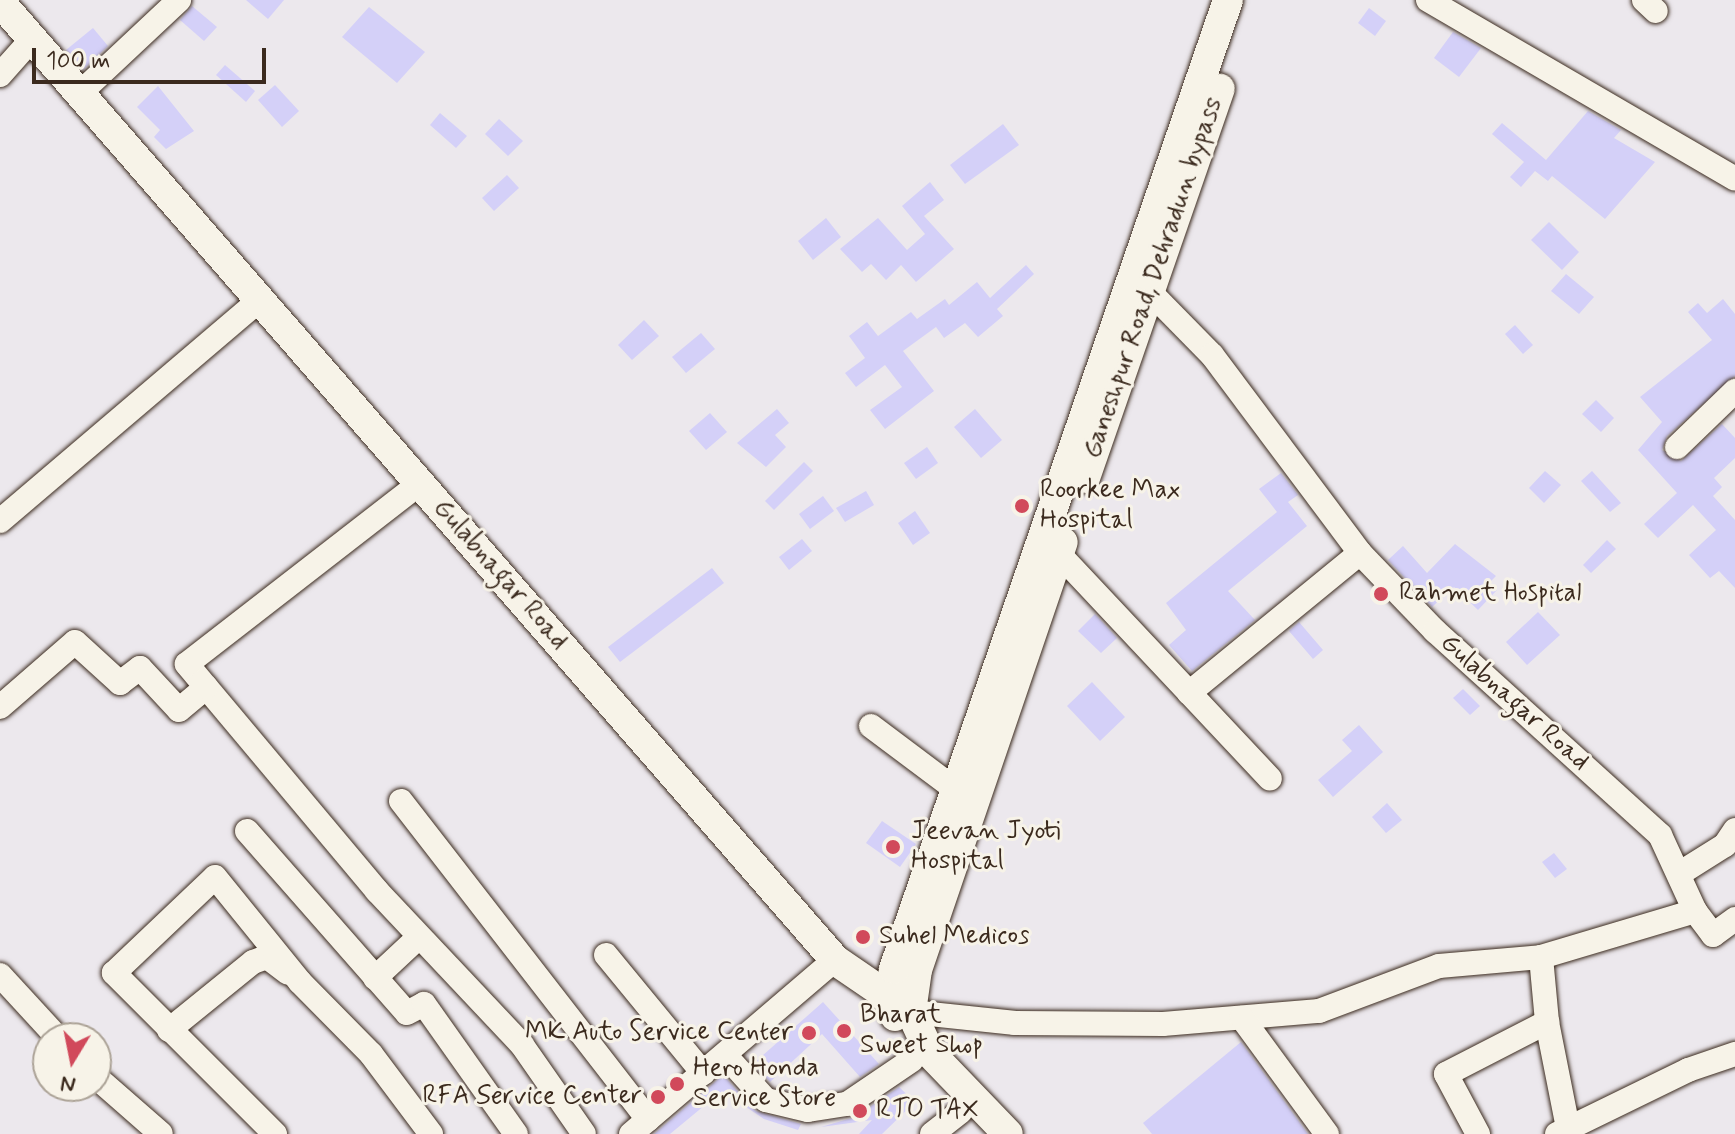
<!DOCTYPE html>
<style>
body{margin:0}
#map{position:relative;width:1735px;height:1134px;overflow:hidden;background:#ece8ed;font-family:Mynerve,sans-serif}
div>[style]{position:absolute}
.building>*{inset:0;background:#d4d0f8}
.roads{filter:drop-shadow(0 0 2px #3b2a1e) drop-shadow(0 0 2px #3b2a1e)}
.minor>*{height:24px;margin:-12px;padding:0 12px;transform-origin:12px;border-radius:12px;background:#f7f3e8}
.major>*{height:30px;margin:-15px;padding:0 15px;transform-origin:15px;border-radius:15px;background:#f7f3e8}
.dots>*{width:22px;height:22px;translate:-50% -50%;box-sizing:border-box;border:4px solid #f7f3e8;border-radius:50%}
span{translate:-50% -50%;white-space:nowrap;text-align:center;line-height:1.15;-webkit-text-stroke:6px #f7f3e8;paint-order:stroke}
.street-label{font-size:26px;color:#3b2a1e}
.poi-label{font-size:26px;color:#3b2a1e}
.left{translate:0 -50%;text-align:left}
.right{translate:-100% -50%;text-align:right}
.north{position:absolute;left:32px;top:1022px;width:80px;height:80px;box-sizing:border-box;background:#f7f3e8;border:2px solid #aca397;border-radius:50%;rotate:190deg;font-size:22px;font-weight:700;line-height:32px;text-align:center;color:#3b2a1e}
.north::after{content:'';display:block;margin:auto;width:28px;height:36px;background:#d1495b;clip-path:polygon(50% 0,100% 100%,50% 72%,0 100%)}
.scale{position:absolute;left:32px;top:48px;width:234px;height:36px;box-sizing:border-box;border:4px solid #3b2a1e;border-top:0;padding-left:10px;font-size:24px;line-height:28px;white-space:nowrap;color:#3b2a1e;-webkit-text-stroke:6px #f7f3e8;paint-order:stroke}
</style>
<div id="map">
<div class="building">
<div style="clip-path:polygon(246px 0,284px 0,268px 19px)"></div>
<div style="clip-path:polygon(192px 6px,217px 27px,204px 41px,180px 20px)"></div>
<div style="clip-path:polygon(369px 7px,425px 52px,397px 83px,342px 37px)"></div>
<div style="clip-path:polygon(1369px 8px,1386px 21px,1375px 36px,1358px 23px)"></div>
<div style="clip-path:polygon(93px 28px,108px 46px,83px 70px,66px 50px)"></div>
<div style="clip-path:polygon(1453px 32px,1481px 48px,1459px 77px,1434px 58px)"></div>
<div style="clip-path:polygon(225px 65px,255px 91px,246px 102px,216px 75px)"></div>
<div style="clip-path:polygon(275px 85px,299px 111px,282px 127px,258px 100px)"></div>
<div style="clip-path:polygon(158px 86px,194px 131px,166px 149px,154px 137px,160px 130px,137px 107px)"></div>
<div style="clip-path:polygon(1588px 111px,1621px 130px,1614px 138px,1655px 162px,1605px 219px,1552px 176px,1548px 181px,1535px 171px,1521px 187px,1510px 177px,1524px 162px,1492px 134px,1502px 123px,1546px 160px)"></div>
<div style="clip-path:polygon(440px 113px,467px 136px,456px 148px,430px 125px)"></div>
<div style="clip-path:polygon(499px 119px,523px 141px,508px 156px,485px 134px)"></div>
<div style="clip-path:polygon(1003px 124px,1019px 145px,965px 184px,950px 165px)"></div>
<div style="clip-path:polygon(507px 175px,519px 188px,494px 211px,482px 198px)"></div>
<div style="clip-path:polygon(930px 182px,944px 200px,924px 216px,954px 249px,916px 282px,901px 265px,886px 280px,871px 264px,862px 272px,840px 249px,878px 218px,907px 250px,925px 234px,902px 206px)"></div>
<div style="clip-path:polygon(826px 218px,841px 237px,813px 260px,798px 241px)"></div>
<div style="clip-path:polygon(1549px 222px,1579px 252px,1562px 270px,1531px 240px)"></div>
<div style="clip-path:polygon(1026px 265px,1034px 274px,997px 309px,1003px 316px,978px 337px,965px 323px,944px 338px,936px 327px,903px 351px,934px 391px,885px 429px,870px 410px,902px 387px,885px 365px,856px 387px,845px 373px,865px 358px,849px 336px,867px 322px,878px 336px,911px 312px,917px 319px,945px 299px,949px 305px,977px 282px,990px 298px)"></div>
<div style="clip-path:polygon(1566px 274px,1594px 297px,1579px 314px,1551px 291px)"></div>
<div style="clip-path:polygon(1723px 299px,1735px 314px,1735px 376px,1667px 436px,1662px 450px,1681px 461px,1722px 424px,1735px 438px,1735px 458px,1714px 478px,1722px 487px,1713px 496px,1735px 520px,1735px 588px,1719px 571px,1710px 578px,1689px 555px,1716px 530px,1693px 505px,1658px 538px,1644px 524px,1677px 493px,1638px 450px,1662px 422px,1640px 397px,1712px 340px,1688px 312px,1698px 303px,1707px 313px)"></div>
<div style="clip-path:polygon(644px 320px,659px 336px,632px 360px,618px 345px)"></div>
<div style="clip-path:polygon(1515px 325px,1533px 345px,1523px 354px,1505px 334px)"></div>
<div style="clip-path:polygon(701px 333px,715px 349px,686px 373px,672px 357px)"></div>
<div style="clip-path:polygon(1596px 400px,1614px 418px,1601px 432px,1582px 414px)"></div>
<div style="clip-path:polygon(777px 409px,789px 423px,775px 435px,786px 447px,766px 467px,737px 443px)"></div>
<div style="clip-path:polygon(975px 409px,1002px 440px,981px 458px,954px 427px)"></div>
<div style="clip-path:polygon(710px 413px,727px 432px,706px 450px,689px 431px)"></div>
<div style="clip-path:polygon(927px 447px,938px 463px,916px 479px,904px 463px)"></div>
<div style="clip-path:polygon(804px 462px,813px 471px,774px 510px,765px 501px)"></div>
<div style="clip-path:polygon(1545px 471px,1561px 485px,1544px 503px,1529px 488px)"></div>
<div style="clip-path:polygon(1592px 471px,1621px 503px,1610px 512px,1581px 481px)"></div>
<div style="clip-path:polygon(1281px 473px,1298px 495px,1288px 502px,1307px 526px,1228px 591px,1255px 620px,1192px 671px,1169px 645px,1186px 630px,1166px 603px,1277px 512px,1259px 489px)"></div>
<div style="clip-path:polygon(866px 491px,874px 505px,845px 522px,836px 508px)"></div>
<div style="clip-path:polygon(823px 496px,834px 511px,810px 529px,799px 514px)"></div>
<div style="clip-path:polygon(915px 511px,930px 533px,913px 545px,898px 523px)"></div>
<div style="clip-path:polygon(802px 539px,812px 551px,789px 570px,779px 557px)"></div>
<div style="clip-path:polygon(1607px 540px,1616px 549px,1591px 573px,1583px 565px)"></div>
<div style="clip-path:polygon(1455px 544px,1496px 576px,1489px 583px,1497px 590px,1478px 610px,1454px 587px,1432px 607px,1388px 560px,1403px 546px,1427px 573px)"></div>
<div style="clip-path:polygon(712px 568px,724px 583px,620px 662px,608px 647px)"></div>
<div style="clip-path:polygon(1538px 612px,1560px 635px,1527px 665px,1506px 642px)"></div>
<div style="clip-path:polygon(1095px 614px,1117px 638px,1101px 653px,1078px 631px)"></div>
<div style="clip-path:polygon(1299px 622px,1323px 650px,1313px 659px,1289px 631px)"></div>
<div style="clip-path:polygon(1092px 682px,1125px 717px,1100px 741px,1067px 706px)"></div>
<div style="clip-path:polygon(1463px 689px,1480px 706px,1470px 715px,1453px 698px)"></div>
<div style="clip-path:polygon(1359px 725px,1383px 752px,1333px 797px,1318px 780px,1352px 751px,1342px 740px)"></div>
<div style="clip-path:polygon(1387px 803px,1402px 820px,1386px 833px,1372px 817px)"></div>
<div style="clip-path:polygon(882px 821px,916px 844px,900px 867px,866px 843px)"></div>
<div style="clip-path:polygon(1554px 853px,1567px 869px,1555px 878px,1542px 862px)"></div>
<div style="clip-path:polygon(823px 1002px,879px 1064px,860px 1077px,822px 1034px,770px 1082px,753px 1064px)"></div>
<div style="clip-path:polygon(1241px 1042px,1308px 1134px,1152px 1134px,1143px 1123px)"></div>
<div style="clip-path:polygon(723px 1075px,756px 1111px,801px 1124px,798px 1130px,764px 1119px,722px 1091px,670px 1134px,654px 1134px)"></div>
<div style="clip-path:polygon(899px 1087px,915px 1102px,882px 1134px,859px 1134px,872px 1120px,821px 1127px,855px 1117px)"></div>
</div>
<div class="roads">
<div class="minor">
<div style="left:1428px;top:0;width:355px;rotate:30.2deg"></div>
<div style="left:1644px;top:0;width:16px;rotate:43deg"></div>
<div style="left:0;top:75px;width:48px;rotate:-48.4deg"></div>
<div style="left:80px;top:93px;width:136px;rotate:-43.2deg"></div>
<div style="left:1150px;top:292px;width:88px;rotate:45.5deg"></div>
<div style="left:1212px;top:355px;width:247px;rotate:53.2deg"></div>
<div style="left:1360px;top:553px;width:108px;rotate:46.1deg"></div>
<div style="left:1435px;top:631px;width:304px;rotate:42.2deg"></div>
<div style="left:1660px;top:835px;width:84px;rotate:65.3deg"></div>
<div style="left:1695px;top:911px;width:30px;rotate:53deg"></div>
<div style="left:1713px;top:935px;width:27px;rotate:-36deg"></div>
<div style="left:1677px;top:447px;width:81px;rotate:-44deg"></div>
<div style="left:0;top:521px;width:341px;rotate:-40.4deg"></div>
<div style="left:1059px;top:554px;width:308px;rotate:46.8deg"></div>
<div style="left:206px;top:687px;width:266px;rotate:50deg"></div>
<div style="left:377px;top:891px;width:212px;rotate:46.7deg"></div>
<div style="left:522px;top:1045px;width:108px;rotate:55.1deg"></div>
<div style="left:1189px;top:693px;width:221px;rotate:-39.3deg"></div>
<div style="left:0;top:707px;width:99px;rotate:-40.9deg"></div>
<div style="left:75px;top:642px;width:61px;rotate:42.3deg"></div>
<div style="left:120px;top:683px;width:25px;rotate:-37deg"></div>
<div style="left:140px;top:668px;width:57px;rotate:47.1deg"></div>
<div style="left:179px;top:710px;width:35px;rotate:-40deg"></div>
<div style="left:206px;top:687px;width:30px;rotate:-130deg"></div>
<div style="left:187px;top:664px;width:295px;rotate:-37.8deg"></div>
<div style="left:871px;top:726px;width:105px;rotate:36.9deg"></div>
<div style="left:401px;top:801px;width:403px;rotate:52.2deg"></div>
<div style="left:247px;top:831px;width:242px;rotate:48.7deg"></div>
<div style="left:407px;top:1013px;width:19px;rotate:-28deg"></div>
<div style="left:424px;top:1004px;width:159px;rotate:54.7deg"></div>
<div style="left:1682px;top:872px;width:51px;rotate:-32.1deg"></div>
<div style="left:1725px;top:845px;width:18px;rotate:-56deg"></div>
<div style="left:606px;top:955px;width:153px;rotate:50.6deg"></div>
<div style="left:1541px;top:957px;width:161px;rotate:-16.6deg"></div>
<div style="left:0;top:975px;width:86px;rotate:47.4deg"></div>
<div style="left:375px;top:978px;width:60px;rotate:-43deg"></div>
<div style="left:911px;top:1012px;width:105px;rotate:6deg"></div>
<div style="left:1015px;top:1023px;width:148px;rotate:0.4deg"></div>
<div style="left:1163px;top:1024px;width:157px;rotate:-4.8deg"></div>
<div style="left:1319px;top:1011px;width:128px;rotate:-20.6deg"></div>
<div style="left:1439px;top:966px;width:102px;rotate:-5deg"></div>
<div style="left:1541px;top:957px;width:65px;rotate:84.7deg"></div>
<div style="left:1242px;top:1018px;width:144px;rotate:53.8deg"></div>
<div style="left:169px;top:1030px;width:108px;rotate:-39deg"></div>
<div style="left:253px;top:962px;width:15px;rotate:-20deg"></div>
<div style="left:267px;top:957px;width:26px;rotate:37deg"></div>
<div style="left:725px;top:1055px;width:61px;rotate:47.7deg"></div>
<div style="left:766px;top:1100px;width:43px;rotate:13.4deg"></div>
<div style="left:808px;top:1110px;width:39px;rotate:-9deg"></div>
<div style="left:847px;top:1104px;width:78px;rotate:-34.1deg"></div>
<div style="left:96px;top:1077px;width:86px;rotate:41.2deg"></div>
<div style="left:275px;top:1134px;width:228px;rotate:-135deg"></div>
<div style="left:114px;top:973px;width:139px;rotate:-43.5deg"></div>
<div style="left:215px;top:877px;width:135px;rotate:51deg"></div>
<div style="left:300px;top:982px;width:101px;rotate:45.4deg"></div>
<div style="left:371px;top:1054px;width:100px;rotate:53.1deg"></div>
<div style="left:631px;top:1134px;width:268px;rotate:-40.5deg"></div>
<div style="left:932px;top:1134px;width:36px;rotate:-38deg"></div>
<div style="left:1478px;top:1134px;width:68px;rotate:-118.1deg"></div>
<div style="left:1446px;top:1074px;width:114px;rotate:-27.2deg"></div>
<div style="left:1547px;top:1022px;width:108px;rotate:78.8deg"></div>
<div style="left:1557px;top:1134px;width:146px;rotate:-26deg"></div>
<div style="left:1688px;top:1070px;width:50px;rotate:-18.8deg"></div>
</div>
<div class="major">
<div style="left:0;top:2px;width:1271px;rotate:48.92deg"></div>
<div style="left:835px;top:960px;width:92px;rotate:34.4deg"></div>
<div style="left:911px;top:1012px;width:45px;rotate:65.1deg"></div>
<div style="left:930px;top:1053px;width:112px;rotate:46.1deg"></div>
<div style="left:1085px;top:478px;width:412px;rotate:-70.9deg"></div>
<div style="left:911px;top:1012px;width:42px;rotate:-81.9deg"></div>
<div style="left:917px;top:970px;width:452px;rotate:-71.2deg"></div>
<div style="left:895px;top:1016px;width:15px;rotate:-113deg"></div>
<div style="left:889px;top:1002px;width:33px;rotate:-81deg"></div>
<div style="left:894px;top:969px;width:1025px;rotate:-70.98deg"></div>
</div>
</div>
<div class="dots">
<div style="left:1022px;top:506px;background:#d1495b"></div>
<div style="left:1381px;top:594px;background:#d1495b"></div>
<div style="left:893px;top:847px;background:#d1495b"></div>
<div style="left:863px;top:937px;background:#d1495b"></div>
<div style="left:844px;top:1031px;background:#d1495b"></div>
<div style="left:809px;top:1033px;background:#d1495b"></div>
<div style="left:677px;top:1084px;background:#d1495b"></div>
<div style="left:658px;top:1097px;background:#d1495b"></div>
<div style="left:860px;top:1111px;background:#d1495b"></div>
</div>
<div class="street-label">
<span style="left:1154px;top:278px;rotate:-71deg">Ganeshpur Road, Dehradun bypass</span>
<span style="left:500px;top:575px;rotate:49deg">Gulabnagar Road</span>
<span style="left:1514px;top:703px;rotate:42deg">Gulabnagar Road</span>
</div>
<div class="poi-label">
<span class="left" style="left:1040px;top:506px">Roorkee Max<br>Hospital</span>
<span class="left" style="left:1399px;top:594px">Rahmet Hospital</span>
<span class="left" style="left:911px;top:847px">Jeevan Jyoti<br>Hospital</span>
<span class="left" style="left:879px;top:937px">Suhel Medicos</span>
<span class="left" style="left:860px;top:1031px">Bharat<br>Sweet Shop</span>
<span class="right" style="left:793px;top:1033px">MK Auto Service Center</span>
<span class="left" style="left:693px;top:1084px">Hero Honda<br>Service Store</span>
<span class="right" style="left:642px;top:1097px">RFA Service Center</span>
<span class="left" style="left:876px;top:1111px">RTO TAX</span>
</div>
<div class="north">N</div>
<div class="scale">100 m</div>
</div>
